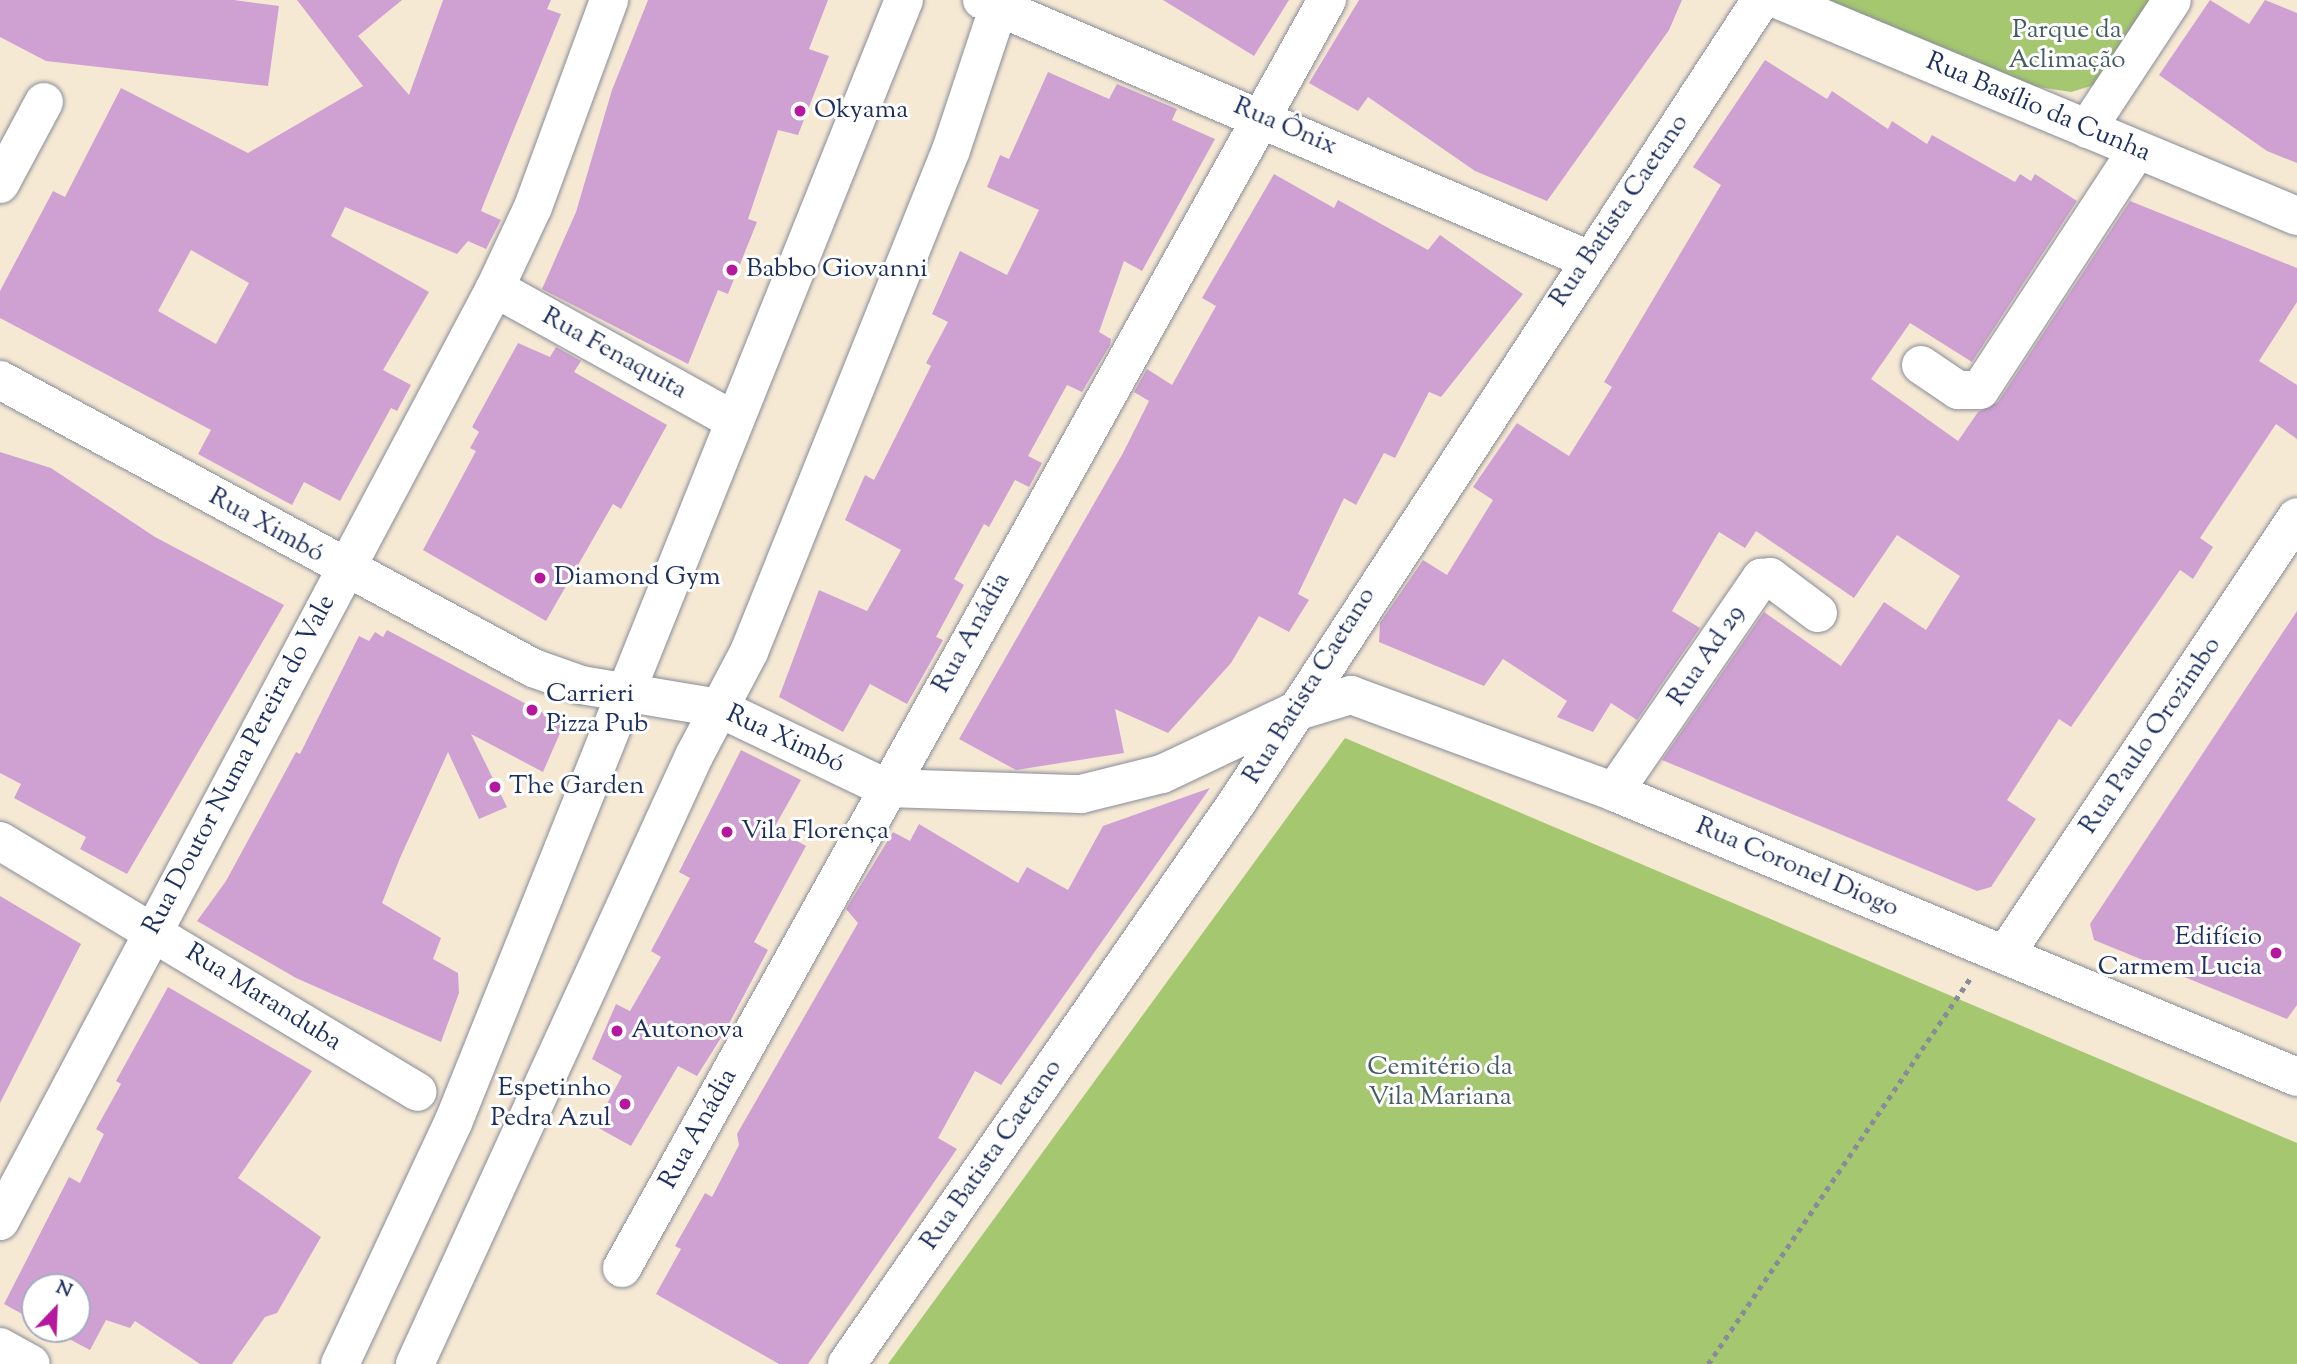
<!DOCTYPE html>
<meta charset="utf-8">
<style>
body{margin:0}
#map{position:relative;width:2297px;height:1364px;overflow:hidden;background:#f6e9d4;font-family:"Sorts Mill Goudy",serif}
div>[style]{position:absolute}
.green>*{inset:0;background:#a5c76f}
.building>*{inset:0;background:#cfa1d2}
.path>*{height:4.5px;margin-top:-2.25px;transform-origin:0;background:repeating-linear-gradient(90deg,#888c99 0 5px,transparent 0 10px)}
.roads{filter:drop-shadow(0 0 2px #888c99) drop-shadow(0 0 2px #888c99)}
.minor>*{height:38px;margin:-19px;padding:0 19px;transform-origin:19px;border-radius:19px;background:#fff}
.dots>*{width:19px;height:19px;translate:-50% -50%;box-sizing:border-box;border:4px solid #fff;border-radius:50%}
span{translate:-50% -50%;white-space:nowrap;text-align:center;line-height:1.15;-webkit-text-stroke:6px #fff;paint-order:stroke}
.park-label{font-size:26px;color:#445d63}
.street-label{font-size:26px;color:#1b2f5e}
.poi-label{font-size:26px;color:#1b2f5e}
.left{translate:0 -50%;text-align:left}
.right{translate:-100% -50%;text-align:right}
.north{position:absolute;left:21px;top:1273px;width:70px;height:70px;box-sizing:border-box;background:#fff;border:2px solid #a4acbf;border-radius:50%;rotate:23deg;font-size:19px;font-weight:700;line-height:28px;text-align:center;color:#1b2f5e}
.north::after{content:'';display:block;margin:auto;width:24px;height:32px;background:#b5179e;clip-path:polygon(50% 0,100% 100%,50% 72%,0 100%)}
</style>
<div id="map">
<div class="green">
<div style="clip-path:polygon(1819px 0,2160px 0,2101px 83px,2071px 92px,2032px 86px)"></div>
<div style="clip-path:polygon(1345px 738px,2297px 1143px,2297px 1364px,888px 1364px)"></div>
</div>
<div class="building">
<div style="clip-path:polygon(0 0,234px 0,279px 6px,268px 86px,46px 61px,0 37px)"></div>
<div style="clip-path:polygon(evenodd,297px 0,402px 0,358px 36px,409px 95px,443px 0,551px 0,547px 9px,561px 14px,484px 203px,481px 211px,501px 220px,486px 249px,468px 241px,457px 254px,345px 207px,331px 236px,429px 292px,383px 370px,411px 385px,397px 411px,391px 408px,340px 501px,304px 482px,292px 505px,198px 454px,211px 430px,0 318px,0 291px,53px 191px,65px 197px,121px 88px,248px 153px,363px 86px,297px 0,191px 250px,249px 283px,216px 344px,158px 311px,191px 250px)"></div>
<div style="clip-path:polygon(648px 0,828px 0,809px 49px,829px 56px,798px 135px,778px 130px,748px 219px,757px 222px,728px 294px,718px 290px,688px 364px,542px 289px,576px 212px,612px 90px)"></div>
<div style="clip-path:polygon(1163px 0,1289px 0,1254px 56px)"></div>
<div style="clip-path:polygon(1359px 0,1682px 0,1669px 30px,1547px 201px,1475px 171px,1368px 97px,1358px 111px,1309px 83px)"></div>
<div style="clip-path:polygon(2210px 0,2249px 24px,2265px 0,2297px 13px,2297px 163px,2267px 151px,2159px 75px)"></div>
<div style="clip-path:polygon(1765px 60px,1827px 99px,1832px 91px,1888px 129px,1892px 121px,1927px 144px,1932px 135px,2015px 182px,2020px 174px,2031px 181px,2035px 174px,2077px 201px,1972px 362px,1910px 323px,1871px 379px,1958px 441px,1978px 412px,1998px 402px,2130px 201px,2297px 268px,2297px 302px,2259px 361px,2297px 385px,2297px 439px,2276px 424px,2200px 538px,2213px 547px,2193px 579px,2180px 570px,2071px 727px,2059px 719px,2007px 800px,2036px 819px,1991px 887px,1977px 891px,1662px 760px,1764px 612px,1841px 666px,1884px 602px,1926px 630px,1960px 576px,1897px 535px,1854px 598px,1756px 531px,1745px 548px,1719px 532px,1672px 611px,1700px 628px,1637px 720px,1611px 703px,1593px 732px,1557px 717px,1567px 701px,1503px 659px,1484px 686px,1379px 642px,1380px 623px,1423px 560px,1447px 575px,1493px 500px,1473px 487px,1517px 423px,1569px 456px,1612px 387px,1604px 382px,1721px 185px,1693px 167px)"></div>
<div style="clip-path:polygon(1048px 72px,1109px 99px,1117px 84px,1177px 109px,1172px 120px,1215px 139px,1142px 271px,1124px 261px,1099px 332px,1111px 339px,1110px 345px,1082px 392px,1067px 385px,1028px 456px,1042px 463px,1029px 487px,1015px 480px,989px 527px,984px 524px,954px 579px,964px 585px,936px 637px,943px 640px,907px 704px,870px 684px,843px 732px,779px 697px,819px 590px,867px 611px,901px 550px,845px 520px,865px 475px,874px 480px,931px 366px,926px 363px,948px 322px,932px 314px,960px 251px,1007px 275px,1039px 210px,987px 187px,1000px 155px,1009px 159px)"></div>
<div style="clip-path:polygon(1274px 174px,1334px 208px,1338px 200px,1428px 250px,1440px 235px,1523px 294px,1441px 397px,1429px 392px,1395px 458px,1384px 453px,1356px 505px,1344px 498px,1298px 594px,1309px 600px,1289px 632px,1259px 616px,1231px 663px,1168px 733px,1115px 709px,1124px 753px,1016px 770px,959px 739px,1123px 453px,1149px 401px,1134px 392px,1147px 369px,1172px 385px,1216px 306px,1202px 298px)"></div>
<div style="clip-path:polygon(518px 343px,550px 357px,556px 347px,581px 361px,574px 372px,667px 425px,621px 509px,613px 504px,546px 621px,423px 550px,476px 451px,470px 448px,479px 432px,472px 427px)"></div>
<div style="clip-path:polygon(0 452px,51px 468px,155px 537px,284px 605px,127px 874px,80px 849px,86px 837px,14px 798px,21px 784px,0 773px)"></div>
<div style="clip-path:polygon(2297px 611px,2297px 1005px,2287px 1019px,2094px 940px,2090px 924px)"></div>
<div style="clip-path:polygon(387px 630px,564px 724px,543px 772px,471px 734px,507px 807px,479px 819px,448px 752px,400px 858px,382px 903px,441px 938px,433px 959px,458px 973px,459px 993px,441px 1042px,296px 978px,197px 921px,226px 881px,296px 752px,300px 754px,359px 636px,369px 641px,375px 632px,383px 637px)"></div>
<div style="clip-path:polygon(741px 750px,801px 780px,774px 828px,806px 846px,754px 942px,768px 950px,724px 1033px,697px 1076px,678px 1066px,631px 1146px,595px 1126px,622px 1076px,592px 1059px,616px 1004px,630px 1011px,661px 957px,651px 951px,690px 878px,679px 872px)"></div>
<div style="clip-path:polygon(1210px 788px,1001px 1085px,975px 1071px,938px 1138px,957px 1149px,808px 1364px,779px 1364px,656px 1294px,681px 1249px,675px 1246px,705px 1193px,712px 1197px,739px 1145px,737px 1134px,858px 923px,846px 909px,893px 832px,910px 841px,919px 824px,1018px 883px,1027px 867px,1068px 890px,1103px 826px)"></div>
<div style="clip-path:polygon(0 896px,81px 944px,0 1103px)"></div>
<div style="clip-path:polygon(168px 987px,312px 1071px,238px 1178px,321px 1237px,277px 1313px,265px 1317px,232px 1364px,200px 1364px,135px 1321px,130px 1328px,106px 1320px,90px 1350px,50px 1329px,77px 1329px,77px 1287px,35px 1287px,35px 1321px,4px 1304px,69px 1177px,80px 1183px,104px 1134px,96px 1129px,121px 1084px,116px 1081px)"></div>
</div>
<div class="path">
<div style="left:1708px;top:1364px;width:466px;rotate:-55.8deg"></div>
</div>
<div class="roads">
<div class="minor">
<div style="left:982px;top:0;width:658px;rotate:23.18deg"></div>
<div style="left:1779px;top:0;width:561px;rotate:22.64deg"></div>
<div style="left:2087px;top:129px;width:154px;rotate:-56.6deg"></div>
<div style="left:0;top:184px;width:93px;rotate:-61.8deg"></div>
<div style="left:495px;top:288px;width:272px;rotate:29deg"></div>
<div style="left:1921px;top:365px;width:45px;rotate:34deg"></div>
<div style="left:1958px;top:390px;width:22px"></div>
<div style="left:1980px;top:390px;width:287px;rotate:-56.8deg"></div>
<div style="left:0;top:380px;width:606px;rotate:28.38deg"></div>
<div style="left:533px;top:668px;width:51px;rotate:19.5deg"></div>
<div style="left:581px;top:685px;width:140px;rotate:9.5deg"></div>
<div style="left:719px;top:708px;width:185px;rotate:25.6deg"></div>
<div style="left:886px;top:788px;width:195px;rotate:1.8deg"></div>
<div style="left:1081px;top:794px;width:83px;rotate:-13.9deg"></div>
<div style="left:1162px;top:774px;width:143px;rotate:-25.3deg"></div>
<div style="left:1291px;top:713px;width:63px;rotate:-16.7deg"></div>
<div style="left:1351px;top:695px;width:280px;rotate:20.2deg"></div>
<div style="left:1614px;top:792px;width:740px;rotate:22.65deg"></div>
<div style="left:1614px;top:792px;width:260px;rotate:-55.5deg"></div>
<div style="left:1761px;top:578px;width:9px;rotate:-6deg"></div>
<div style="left:1770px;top:577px;width:60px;rotate:36.9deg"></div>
<div style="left:0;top:841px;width:487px;rotate:31deg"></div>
<div style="left:2005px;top:955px;width:526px;rotate:-56.31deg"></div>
<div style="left:0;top:1221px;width:1056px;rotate:-62.05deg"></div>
<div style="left:495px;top:288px;width:89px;rotate:-64.9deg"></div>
<div style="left:533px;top:207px;width:221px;rotate:-69.8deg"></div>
<div style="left:622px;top:1268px;width:1451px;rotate:-60.93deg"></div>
<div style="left:0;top:1347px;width:35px;rotate:29deg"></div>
<div style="left:340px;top:1364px;width:266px;rotate:-64.9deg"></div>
<div style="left:453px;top:1123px;width:1210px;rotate:-68.12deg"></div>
<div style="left:415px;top:1364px;width:669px;rotate:-65.35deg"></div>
<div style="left:694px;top:756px;width:118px;rotate:-62.1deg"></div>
<div style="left:749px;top:652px;width:541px;rotate:-68.08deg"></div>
<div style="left:951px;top:150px;width:158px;rotate:-71.6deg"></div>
<div style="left:847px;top:1364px;width:685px;rotate:-55.22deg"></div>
<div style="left:1238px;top:801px;width:957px;rotate:-56.86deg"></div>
</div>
</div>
<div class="dots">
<div style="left:800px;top:111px;background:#b5179e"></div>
<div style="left:732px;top:270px;background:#b5179e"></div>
<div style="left:540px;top:578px;background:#b5179e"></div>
<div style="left:532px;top:710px;background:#b5179e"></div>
<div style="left:495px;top:787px;background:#b5179e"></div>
<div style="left:727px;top:832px;background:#b5179e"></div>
<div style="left:2276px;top:953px;background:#b5179e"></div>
<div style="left:617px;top:1031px;background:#b5179e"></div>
<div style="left:625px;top:1104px;background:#b5179e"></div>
</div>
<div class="park-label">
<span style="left:2067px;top:46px">Parque da<br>Aclimação</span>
<span style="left:1440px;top:1083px">Cemitério da<br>Vila Mariana</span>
</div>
<div class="street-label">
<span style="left:2038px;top:108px;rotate:23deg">Rua Basílio da Cunha</span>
<span style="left:1285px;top:127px;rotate:23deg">Rua Ônix</span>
<span style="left:1620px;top:211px;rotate:-56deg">Rua Batista Caetano</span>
<span style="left:614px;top:354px;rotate:29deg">Rua Fenaquita</span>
<span style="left:266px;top:526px;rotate:29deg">Rua Ximbó</span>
<span style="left:972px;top:633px;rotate:-61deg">Rua Anádia</span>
<span style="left:1707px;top:656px;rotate:-56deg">Rua Ad 29</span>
<span style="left:1310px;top:686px;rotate:-58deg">Rua Batista Caetano</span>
<span style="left:2151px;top:736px;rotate:-56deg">Rua Paulo Orozimbo</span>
<span style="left:785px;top:740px;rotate:25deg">Rua Ximbó</span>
<span style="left:240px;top:765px;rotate:-62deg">Rua Doutor Numa Pereira do Vale</span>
<span style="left:1797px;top:868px;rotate:23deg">Rua Coronel Diogo</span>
<span style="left:263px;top:998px;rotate:32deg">Rua Maranduba</span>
<span style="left:699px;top:1129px;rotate:-61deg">Rua Anádia</span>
<span style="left:992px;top:1155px;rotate:-55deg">Rua Batista Caetano</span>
</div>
<div class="poi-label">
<span class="left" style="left:814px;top:111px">Okyama</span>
<span class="left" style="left:746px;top:270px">Babbo Giovanni</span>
<span class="left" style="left:554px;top:578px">Diamond Gym</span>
<span class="left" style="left:546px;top:710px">Carrieri<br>Pizza Pub</span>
<span class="left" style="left:509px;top:787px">The Garden</span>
<span class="left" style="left:741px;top:832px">Vila Florença</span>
<span class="right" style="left:2262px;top:953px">Edifício<br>Carmem Lucia</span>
<span class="left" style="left:631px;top:1031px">Autonova</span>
<span class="right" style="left:611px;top:1104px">Espetinho<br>Pedra Azul</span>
</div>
<div class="north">N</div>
</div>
